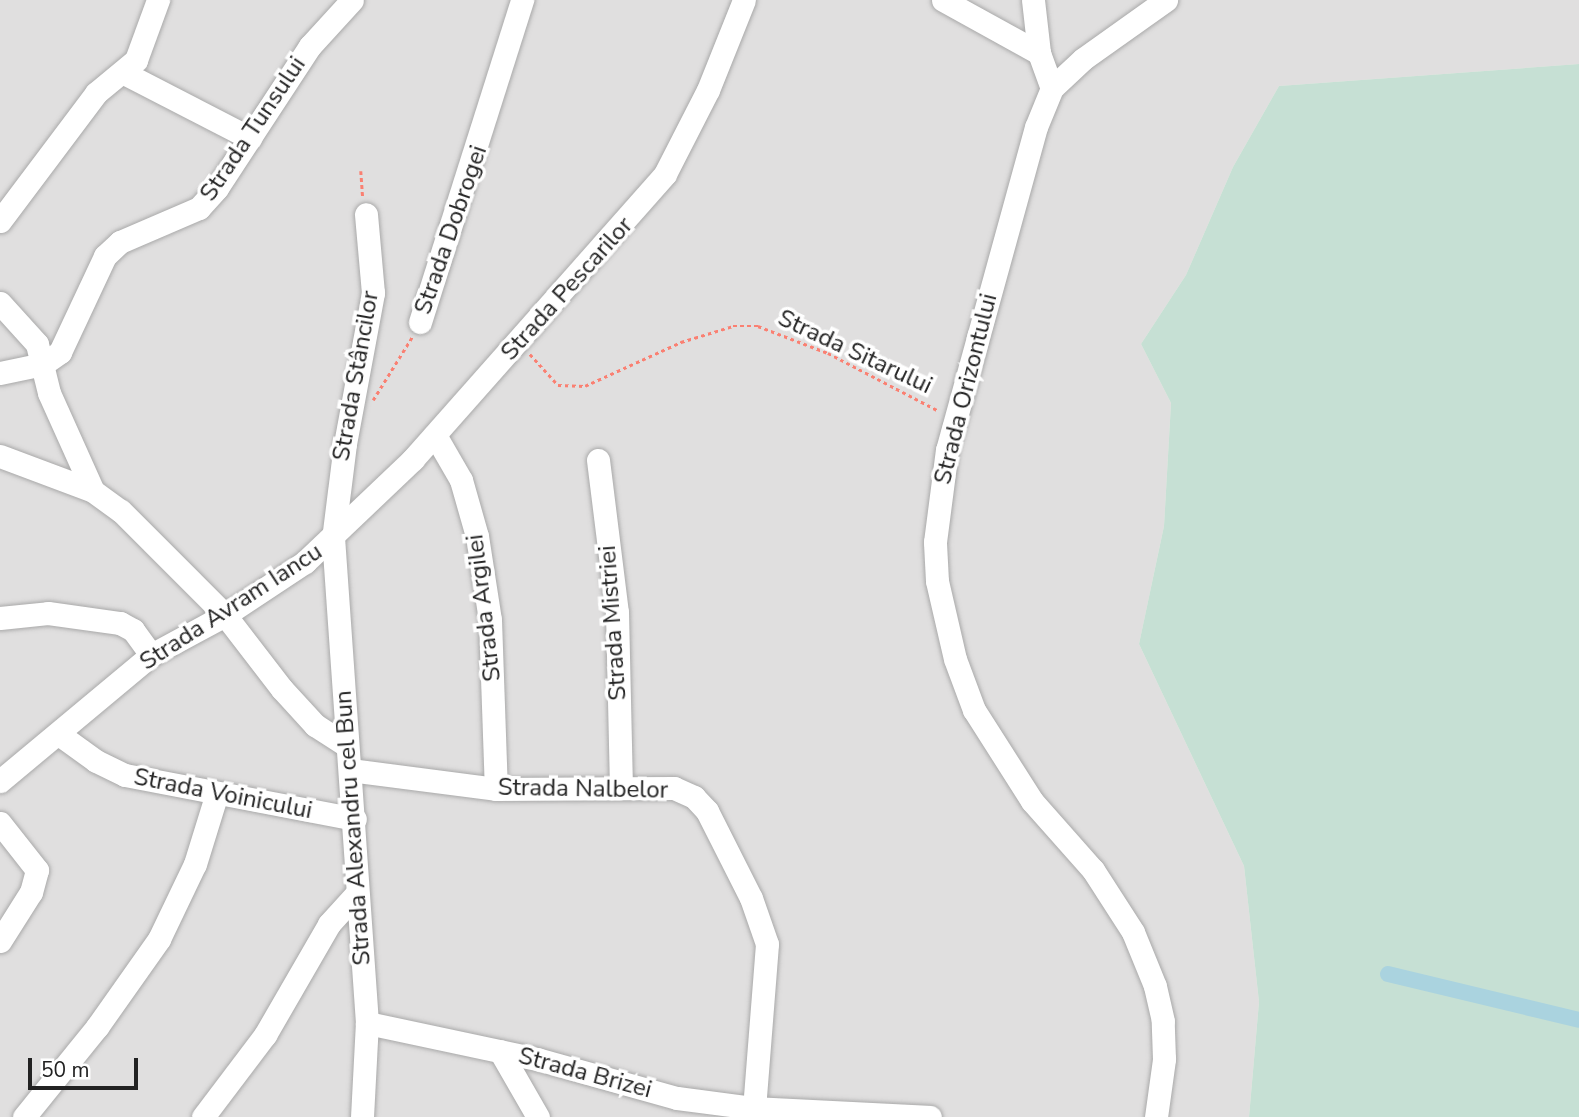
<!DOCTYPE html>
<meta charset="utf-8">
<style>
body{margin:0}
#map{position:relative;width:1579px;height:1117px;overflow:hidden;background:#f2efe9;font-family:"Nunito Sans",sans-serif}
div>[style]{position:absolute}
.residential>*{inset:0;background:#e0dfdf}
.wetland>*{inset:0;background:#c6e0d4}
.canal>*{height:16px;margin:-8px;padding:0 8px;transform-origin:8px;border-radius:8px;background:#aad3df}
.path>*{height:2.5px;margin-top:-1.25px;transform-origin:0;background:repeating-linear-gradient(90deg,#fa8072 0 3.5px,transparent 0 7px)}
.roads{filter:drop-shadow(0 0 2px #a9a9a9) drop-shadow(0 0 2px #a9a9a9)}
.minor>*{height:23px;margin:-11.5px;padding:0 11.5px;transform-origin:11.5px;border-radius:11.5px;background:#fff}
span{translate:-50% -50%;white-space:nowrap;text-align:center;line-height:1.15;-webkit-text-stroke:7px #fff;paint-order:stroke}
.street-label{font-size:24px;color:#222}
.scale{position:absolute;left:28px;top:1058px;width:110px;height:32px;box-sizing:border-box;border:4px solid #222;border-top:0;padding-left:9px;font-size:21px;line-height:24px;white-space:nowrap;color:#222;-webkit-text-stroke:5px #fff;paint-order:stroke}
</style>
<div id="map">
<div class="residential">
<div style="clip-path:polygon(0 0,1579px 0,1579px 64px,1279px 86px,1233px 167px,1186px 275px,1141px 344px,1171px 403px,1164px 526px,1139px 644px,1244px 866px,1259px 1002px,1249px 1117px,0 1117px)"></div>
</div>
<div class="wetland">
<div style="clip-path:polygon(1579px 64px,1579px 1117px,1249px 1117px,1259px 1002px,1244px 866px,1139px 644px,1164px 526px,1171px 403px,1141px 344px,1186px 275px,1233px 167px,1279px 86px)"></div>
</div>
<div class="canal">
<div style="left:1388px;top:974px;width:196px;rotate:13.5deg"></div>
</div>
<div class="path">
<div style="left:361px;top:171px;width:26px;rotate:86deg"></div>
<div style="left:530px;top:354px;width:42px;rotate:47.9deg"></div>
<div style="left:558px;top:385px;width:27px;rotate:2deg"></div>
<div style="left:585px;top:386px;width:106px;rotate:-24.6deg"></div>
<div style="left:681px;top:342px;width:54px;rotate:-17.1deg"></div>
<div style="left:733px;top:326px;width:25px"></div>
<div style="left:758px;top:326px;width:75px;rotate:21.1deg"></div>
<div style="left:828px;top:353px;width:125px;rotate:27.6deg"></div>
<div style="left:373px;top:400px;width:74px;rotate:-58.2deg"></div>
</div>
<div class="roads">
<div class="minor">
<div style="left:943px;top:0;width:110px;rotate:28.9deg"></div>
<div style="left:1033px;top:0;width:53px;rotate:83.5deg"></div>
<div style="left:1039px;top:53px;width:37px;rotate:70deg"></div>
<div style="left:124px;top:73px;width:142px;rotate:27.3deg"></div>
<div style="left:0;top:221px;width:160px;rotate:-53.1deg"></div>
<div style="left:96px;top:93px;width:52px;rotate:-39.5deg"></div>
<div style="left:136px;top:60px;width:64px;rotate:-69.9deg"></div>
<div style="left:0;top:303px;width:55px;rotate:47.9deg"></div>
<div style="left:37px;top:344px;width:50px;rotate:76.2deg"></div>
<div style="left:49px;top:393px;width:107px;rotate:65.8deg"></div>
<div style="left:420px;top:322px;width:338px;rotate:-72.4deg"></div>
<div style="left:0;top:373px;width:44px;rotate:-11.8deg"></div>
<div style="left:43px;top:364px;width:21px;rotate:-35deg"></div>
<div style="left:60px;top:352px;width:106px;rotate:-64.9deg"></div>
<div style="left:105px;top:256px;width:21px;rotate:-43deg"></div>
<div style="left:120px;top:242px;width:86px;rotate:-23.3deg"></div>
<div style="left:199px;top:208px;width:27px;rotate:-48deg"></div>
<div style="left:217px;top:188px;width:170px;rotate:-56.8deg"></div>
<div style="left:310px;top:46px;width:62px;rotate:-47.6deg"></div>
<div style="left:435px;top:435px;width:52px;rotate:60deg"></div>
<div style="left:461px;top:480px;width:58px;rotate:74.1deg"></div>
<div style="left:477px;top:536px;width:85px;rotate:81.2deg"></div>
<div style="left:490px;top:620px;width:169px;rotate:88deg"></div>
<div style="left:0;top:456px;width:99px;rotate:20.6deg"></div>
<div style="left:93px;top:491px;width:34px;rotate:36deg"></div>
<div style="left:121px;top:511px;width:147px;rotate:45deg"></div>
<div style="left:225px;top:615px;width:93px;rotate:52.4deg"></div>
<div style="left:282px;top:689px;width:49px;rotate:47.5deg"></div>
<div style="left:315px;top:725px;width:38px;rotate:33deg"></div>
<div style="left:598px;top:460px;width:153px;rotate:82.9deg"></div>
<div style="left:617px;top:612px;width:175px;rotate:88.7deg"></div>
<div style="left:0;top:618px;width:48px;rotate:-5.9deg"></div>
<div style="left:48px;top:613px;width:73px;rotate:7.9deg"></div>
<div style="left:120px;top:623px;width:15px;rotate:28deg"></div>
<div style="left:133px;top:630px;width:31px;rotate:54deg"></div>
<div style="left:60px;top:735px;width:44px;rotate:35.8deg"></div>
<div style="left:96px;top:761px;width:32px;rotate:26deg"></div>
<div style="left:125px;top:775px;width:234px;rotate:10.8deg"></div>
<div style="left:350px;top:770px;width:147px;rotate:7.4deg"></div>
<div style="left:496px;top:789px;width:178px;rotate:-0.3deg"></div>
<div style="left:674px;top:788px;width:22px;rotate:24deg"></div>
<div style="left:694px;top:797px;width:19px;rotate:47deg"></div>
<div style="left:707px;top:811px;width:97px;rotate:63.2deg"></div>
<div style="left:751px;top:898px;width:49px;rotate:70.8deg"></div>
<div style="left:767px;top:944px;width:165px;rotate:94.5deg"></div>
<div style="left:0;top:781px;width:197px;rotate:-39.8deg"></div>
<div style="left:151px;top:655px;width:84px;rotate:-28.4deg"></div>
<div style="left:225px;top:615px;width:96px;rotate:-33.5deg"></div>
<div style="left:305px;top:562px;width:149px;rotate:-43.6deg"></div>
<div style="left:413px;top:459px;width:380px;rotate:-48.5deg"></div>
<div style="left:665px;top:174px;width:94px;rotate:-62.9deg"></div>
<div style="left:708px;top:90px;width:97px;rotate:-68.2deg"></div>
<div style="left:0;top:823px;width:60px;rotate:51.8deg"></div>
<div style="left:37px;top:870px;width:23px;rotate:105deg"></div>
<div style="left:31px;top:892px;width:58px;rotate:122.3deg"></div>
<div style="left:367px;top:1023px;width:174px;rotate:12deg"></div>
<div style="left:537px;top:1059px;width:145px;rotate:15.6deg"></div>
<div style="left:677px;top:1098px;width:78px;rotate:7.4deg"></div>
<div style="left:754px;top:1108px;width:176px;rotate:2.9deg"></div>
<div style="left:500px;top:1051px;width:76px;rotate:60.1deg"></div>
<div style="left:24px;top:1117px;width:116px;rotate:-51deg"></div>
<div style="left:97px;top:1027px;width:108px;rotate:-54.8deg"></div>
<div style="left:159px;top:939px;width:83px;rotate:-64.4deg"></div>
<div style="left:195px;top:864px;width:74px;rotate:-72.8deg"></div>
<div style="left:203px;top:1117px;width:103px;rotate:-52.9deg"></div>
<div style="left:265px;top:1035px;width:128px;rotate:-60deg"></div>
<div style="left:329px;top:924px;width:42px;rotate:-47.9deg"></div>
<div style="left:362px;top:1117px;width:94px;rotate:-87deg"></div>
<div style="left:367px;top:1023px;width:485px;rotate:-94deg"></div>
<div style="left:333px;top:539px;width:96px;rotate:-82.8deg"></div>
<div style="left:345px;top:444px;width:154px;rotate:-79.5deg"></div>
<div style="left:373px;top:293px;width:79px;rotate:-95.1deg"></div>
<div style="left:1156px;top:1117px;width:59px;rotate:-82.1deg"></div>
<div style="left:1164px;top:1059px;width:38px;rotate:-92deg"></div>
<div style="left:1163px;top:1021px;width:36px;rotate:-103deg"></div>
<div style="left:1155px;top:986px;width:58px;rotate:-112.2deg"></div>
<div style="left:1133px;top:932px;width:74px;rotate:-122.8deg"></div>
<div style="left:1093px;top:870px;width:92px;rotate:-131.5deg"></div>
<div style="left:1032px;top:801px;width:108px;rotate:-122.5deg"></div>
<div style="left:974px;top:710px;width:54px;rotate:-110.4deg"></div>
<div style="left:955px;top:659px;width:80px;rotate:-103deg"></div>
<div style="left:937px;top:581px;width:39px;rotate:-93deg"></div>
<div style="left:935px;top:542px;width:93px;rotate:-82.6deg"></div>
<div style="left:947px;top:450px;width:335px;rotate:-74.6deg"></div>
<div style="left:1036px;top:127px;width:42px;rotate:-67.7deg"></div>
<div style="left:1052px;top:88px;width:42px;rotate:-43.1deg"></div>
<div style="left:1083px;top:59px;width:102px;rotate:-35.4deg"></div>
</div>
</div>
<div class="street-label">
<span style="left:253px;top:129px;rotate:-56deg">Strada Tunsului</span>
<span style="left:451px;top:230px;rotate:-71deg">Strada Dobrogei</span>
<span style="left:567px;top:289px;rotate:-48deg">Strada Pescarilor</span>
<span style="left:855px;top:352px;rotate:25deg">Strada Sitarului</span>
<span style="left:356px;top:376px;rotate:-80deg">Strada Stâncilor</span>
<span style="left:966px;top:389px;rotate:-76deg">Strada Orizontului</span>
<span style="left:231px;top:607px;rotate:-33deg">Strada Avram Iancu</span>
<span style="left:484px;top:608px;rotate:-97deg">Strada Argilei</span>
<span style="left:613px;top:623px;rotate:-94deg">Strada Mistriei</span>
<span style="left:583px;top:789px;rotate:1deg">Strada Nalbelor</span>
<span style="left:223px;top:794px;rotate:11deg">Strada Voinicului</span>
<span style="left:353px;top:828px;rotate:-94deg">Strada Alexandru cel Bun</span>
<span style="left:585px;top:1073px;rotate:15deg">Strada Brizei</span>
</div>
<div class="scale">50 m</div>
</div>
